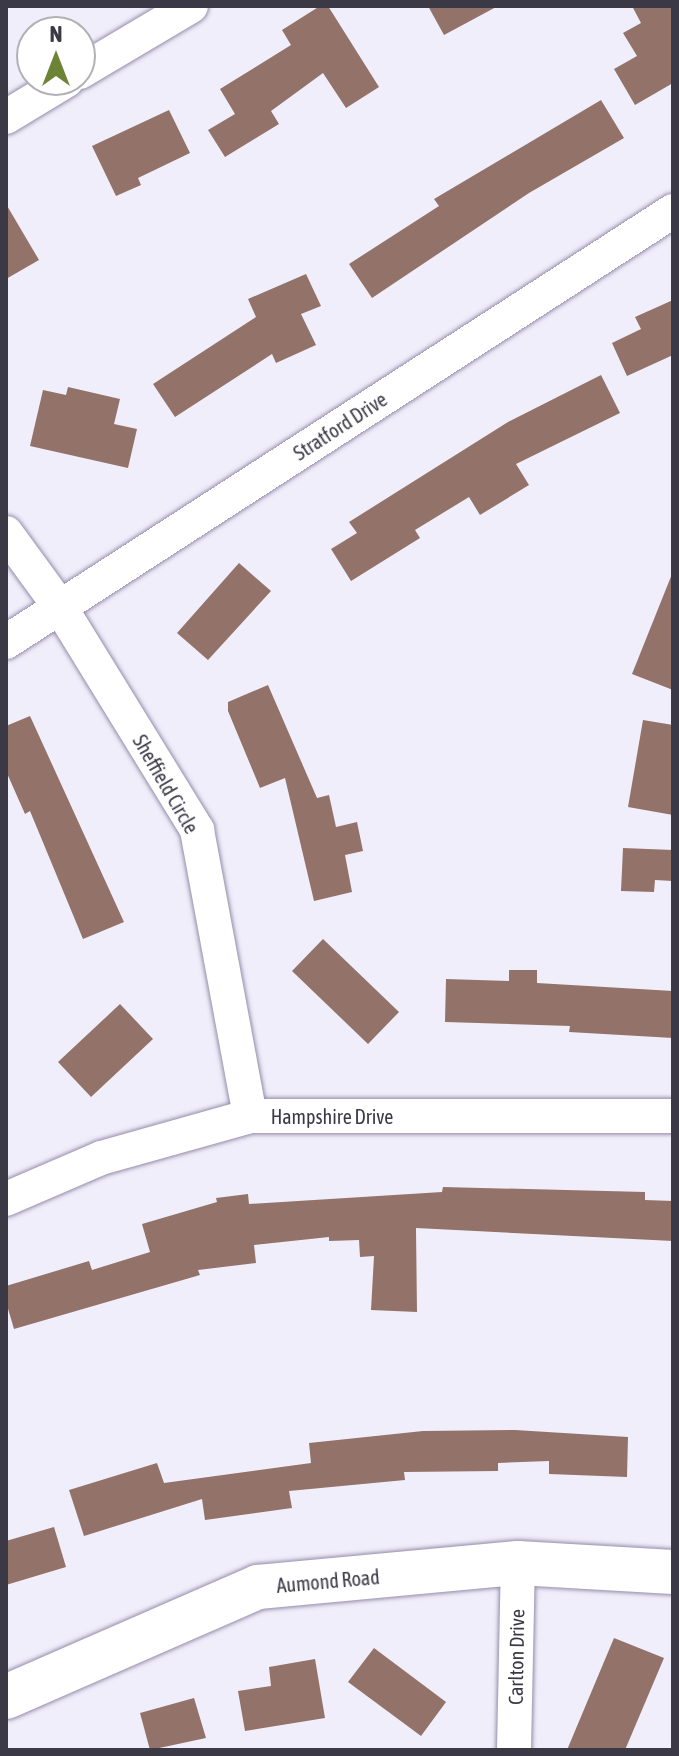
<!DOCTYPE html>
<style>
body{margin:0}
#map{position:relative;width:679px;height:1756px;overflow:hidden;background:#f1eefb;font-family:"Asap Condensed",sans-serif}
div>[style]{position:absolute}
.building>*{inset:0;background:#937269}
.roads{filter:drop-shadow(0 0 2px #948daa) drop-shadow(0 0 2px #948daa)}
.street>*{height:34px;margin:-17px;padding:0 17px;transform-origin:17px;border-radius:17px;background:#fff}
.secondary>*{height:44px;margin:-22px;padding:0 22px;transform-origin:22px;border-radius:22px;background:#fff}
span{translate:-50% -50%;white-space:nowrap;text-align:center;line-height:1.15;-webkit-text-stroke:8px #fff;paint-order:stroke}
.street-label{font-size:20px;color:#3c3946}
.frame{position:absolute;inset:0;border:8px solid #3c3946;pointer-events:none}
.north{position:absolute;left:16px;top:16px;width:80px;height:80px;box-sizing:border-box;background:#fff;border:2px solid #b1b0b5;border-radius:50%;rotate:0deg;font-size:22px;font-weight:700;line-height:32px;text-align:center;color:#3c3946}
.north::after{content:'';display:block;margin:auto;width:28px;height:36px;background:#6d8335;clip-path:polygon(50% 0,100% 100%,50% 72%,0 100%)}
</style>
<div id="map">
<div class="building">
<div style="clip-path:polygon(320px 6px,328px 6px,379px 87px,346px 108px,323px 73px,271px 111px,279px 124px,225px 157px,208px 130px,235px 114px,220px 89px,291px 45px,282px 30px)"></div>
<div style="clip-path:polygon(428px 6px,498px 6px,444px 35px)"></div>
<div style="clip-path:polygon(632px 6px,673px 6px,673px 83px,635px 105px,614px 69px,637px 56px,623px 33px,641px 23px)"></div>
<div style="clip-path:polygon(601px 100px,624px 138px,529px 193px,372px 298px,349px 264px,439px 206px,434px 199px)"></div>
<div style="clip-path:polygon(169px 110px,190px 153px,138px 178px,141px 185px,116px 196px,92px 146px)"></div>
<div style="clip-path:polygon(6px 204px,39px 260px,6px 279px)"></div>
<div style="clip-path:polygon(306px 274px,321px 306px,301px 314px,316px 345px,276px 363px,272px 354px,175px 417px,153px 384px,256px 317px,248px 299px)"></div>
<div style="clip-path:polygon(673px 300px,673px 355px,627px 376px,612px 343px,641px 329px,635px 317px)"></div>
<div style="clip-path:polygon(601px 375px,620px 413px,516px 464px,529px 485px,480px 515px,469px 497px,415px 530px,420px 538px,351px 581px,331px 549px,357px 533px,349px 522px,508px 422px)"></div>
<div style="clip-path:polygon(68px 387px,120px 399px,114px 424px,137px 429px,128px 468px,30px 446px,43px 390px,66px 395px)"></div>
<div style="clip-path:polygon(239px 563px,271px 591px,208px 660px,177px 633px)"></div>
<div style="clip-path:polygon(672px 574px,673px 574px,673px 690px,632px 674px)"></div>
<div style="clip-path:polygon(268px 685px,317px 798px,329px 795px,336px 827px,357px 822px,363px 851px,345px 855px,352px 892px,314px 901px,285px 778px,260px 788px,228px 711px,228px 702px)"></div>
<div style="clip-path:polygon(30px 716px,124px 922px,83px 939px,30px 811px,25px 814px,6px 771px,6px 726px)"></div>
<div style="clip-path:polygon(643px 720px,673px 725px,673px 815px,628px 807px)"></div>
<div style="clip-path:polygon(623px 848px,673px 850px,673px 881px,655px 880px,654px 892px,621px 891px)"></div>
<div style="clip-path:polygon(323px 939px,399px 1012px,368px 1044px,292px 971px)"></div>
<div style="clip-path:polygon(509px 970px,537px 970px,537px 983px,673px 991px,673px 1038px,569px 1032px,570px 1026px,445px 1022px,446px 979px,509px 981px)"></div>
<div style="clip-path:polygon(120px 1004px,153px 1039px,91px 1097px,58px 1062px)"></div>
<div style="clip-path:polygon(443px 1187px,645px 1192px,645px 1200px,673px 1201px,673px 1241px,416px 1228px,417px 1312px,371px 1310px,374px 1256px,360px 1257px,359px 1240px,329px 1241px,329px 1237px,254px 1245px,256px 1263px,198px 1270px,200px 1275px,14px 1329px,6px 1302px,6px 1286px,89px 1261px,92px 1270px,150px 1252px,142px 1224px,217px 1202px,216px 1198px,248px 1194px,249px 1204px,442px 1192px)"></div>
<div style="clip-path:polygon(515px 1430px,628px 1437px,627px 1477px,549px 1474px,549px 1461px,498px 1463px,498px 1471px,404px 1472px,405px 1480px,289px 1491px,292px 1508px,205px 1520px,202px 1499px,84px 1536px,69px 1490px,157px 1463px,164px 1483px,311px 1463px,309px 1443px,423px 1431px)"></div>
<div style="clip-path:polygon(54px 1527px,66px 1567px,6px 1585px,6px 1541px)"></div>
<div style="clip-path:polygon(614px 1638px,664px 1658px,625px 1750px,567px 1750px)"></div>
<div style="clip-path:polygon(374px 1648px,446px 1702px,421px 1736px,348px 1682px)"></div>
<div style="clip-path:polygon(315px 1659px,325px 1718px,245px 1731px,238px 1691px,271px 1686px,269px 1667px)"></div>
<div style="clip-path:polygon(194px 1698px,206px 1738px,150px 1750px,140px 1713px)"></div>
</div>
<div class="roads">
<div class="street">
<div style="left:80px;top:72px;width:129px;rotate:-30.7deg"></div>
<div style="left:6px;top:117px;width:71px;rotate:-31.2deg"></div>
<div style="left:6px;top:533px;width:92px;rotate:53.9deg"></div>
<div style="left:60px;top:607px;width:262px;rotate:58.4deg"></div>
<div style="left:197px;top:830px;width:291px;rotate:79.5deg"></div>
<div style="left:6px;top:642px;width:794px;rotate:-32.87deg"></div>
<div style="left:6px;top:1199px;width:103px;rotate:-23.3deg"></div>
<div style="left:101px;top:1158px;width:155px;rotate:-15.7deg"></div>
<div style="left:250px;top:1116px;width:423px"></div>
<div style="left:514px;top:1750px;width:187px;rotate:-88.8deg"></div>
</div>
<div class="secondary">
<div style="left:6px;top:1697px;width:275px;rotate:-23.6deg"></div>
<div style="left:258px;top:1587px;width:261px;rotate:-5.3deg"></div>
<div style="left:518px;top:1563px;width:155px;rotate:3.3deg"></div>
</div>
</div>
<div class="street-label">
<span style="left:340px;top:426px;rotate:-33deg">Stratford Drive</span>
<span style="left:166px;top:784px;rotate:60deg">Sheffield Circle</span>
<span style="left:332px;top:1116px">Hampshire Drive</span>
<span style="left:328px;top:1581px;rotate:-5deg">Aumond Road</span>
<span style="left:516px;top:1657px;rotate:-89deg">Carlton Drive</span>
</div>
<div class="frame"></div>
<div class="north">N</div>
</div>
